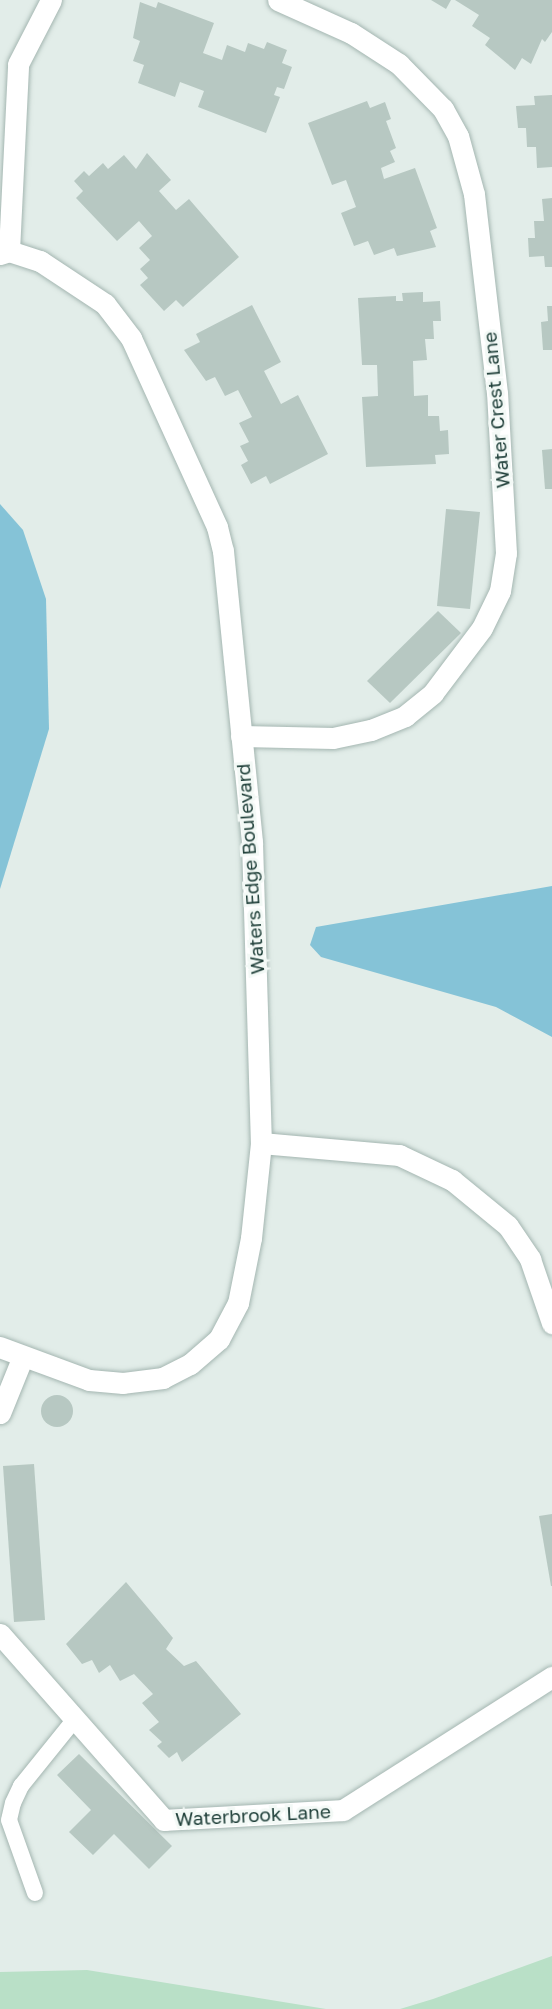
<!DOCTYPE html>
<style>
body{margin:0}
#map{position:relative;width:552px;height:2009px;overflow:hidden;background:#e2ede9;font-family:"Golos Text",sans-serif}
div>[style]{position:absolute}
.green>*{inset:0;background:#b9e0c7}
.water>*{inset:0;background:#85c3d7}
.building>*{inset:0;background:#b7c8c2}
.round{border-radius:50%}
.roads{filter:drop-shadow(0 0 2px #a4b6b1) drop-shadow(0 0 2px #a4b6b1)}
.lane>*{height:16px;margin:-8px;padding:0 8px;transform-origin:8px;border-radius:8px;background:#fff}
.street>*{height:21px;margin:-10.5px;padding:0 10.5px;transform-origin:10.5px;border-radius:10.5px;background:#fff}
span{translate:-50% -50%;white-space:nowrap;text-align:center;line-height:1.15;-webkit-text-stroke:6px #f3f9f6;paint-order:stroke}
.street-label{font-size:19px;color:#20403a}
</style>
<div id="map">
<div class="green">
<div style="clip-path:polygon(552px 1956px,552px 2009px,400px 2009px,433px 1999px)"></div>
<div style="clip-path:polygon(87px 1970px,326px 2009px,0 2009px,0 1972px)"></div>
</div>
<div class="water">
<div style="clip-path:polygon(0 504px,23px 530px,46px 599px,49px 729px,0 889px)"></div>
<div style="clip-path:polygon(552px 886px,552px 1037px,496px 1007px,321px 957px,310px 945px,316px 927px)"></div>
</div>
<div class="building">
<div style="clip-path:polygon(431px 0,451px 0,446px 9px)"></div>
<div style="clip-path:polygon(455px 0,552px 0,552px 32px,545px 42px,542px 39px,531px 64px,522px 58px,515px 70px,485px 45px,490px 38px,472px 26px,479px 15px)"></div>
<div style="clip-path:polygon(140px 2px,156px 8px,158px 2px,214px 23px,203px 53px,222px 60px,227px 45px,245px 52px,248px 43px,264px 49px,267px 42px,287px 50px,282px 63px,292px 67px,284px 89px,277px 87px,274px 95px,280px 97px,266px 133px,198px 107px,204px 91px,180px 82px,175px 97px,138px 83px,144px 65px,133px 61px,140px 41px,133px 38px)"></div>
<div style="clip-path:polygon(552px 95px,552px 167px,537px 168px,536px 147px,527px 147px,526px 128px,518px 128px,516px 106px,535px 105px,534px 96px)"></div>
<div style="clip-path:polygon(367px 101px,370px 108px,385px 102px,391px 119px,386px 121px,396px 148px,390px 151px,395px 162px,381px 168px,384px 179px,415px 168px,437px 228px,430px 231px,436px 247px,397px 256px,394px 248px,374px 255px,368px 241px,354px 246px,341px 213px,356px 207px,346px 180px,332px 185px,308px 123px)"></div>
<div style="clip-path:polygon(147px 153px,171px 180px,159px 191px,176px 210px,189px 199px,239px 257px,183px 307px,176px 300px,164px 311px,140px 285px,148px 278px,140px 269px,150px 260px,139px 248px,152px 236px,139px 221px,117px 241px,76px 198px,83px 191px,74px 181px,84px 171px,89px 176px,103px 163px,108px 169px,124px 155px,136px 169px)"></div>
<div style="clip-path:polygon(552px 198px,552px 267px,545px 267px,544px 256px,529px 257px,528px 238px,535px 238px,534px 221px,544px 221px,542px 199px)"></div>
<div style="clip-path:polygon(423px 292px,423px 302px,440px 301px,441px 321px,433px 321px,434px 339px,425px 339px,427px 360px,413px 361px,414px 396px,428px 395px,428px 416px,439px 416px,440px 431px,448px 430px,449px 454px,435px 455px,436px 464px,366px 467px,362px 397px,378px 396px,377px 365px,362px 365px,358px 298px,396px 296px,396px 301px,403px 301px,402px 293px)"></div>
<div style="clip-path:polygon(252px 305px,281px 362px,264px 371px,281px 404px,298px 395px,328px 454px,270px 484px,266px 476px,251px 484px,241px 465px,248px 461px,240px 446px,249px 442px,239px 423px,252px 417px,238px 390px,225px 396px,215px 377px,206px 381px,184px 350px,200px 342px,196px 334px)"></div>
<div style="clip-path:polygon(547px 306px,552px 306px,552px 350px,543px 350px,541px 322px,548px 321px)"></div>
<div style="clip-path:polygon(552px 449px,552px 489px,545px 489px,542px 450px)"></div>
<div style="clip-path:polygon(446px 509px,480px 512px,470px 609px,437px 606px)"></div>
<div style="clip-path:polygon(438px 611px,461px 633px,390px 703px,367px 681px)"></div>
<div class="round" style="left:41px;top:1395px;width:32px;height:32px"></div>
<div style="clip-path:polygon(34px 1464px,45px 1620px,14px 1622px,3px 1466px)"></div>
<div style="clip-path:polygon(552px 1514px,552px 1586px,551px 1586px,539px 1516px)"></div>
<div style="clip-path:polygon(126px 1582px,173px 1638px,166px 1649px,184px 1666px,196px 1661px,241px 1714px,182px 1762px,177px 1752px,169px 1758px,157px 1746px,162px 1742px,149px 1730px,159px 1722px,142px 1703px,153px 1694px,134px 1674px,120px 1681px,110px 1665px,99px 1673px,92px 1660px,82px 1664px,66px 1644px)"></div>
<div style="clip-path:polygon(79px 1754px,172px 1846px,149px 1869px,114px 1834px,93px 1855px,69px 1832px,91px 1810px,57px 1775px)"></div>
</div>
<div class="roads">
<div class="lane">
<div style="left:35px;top:1893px;width:77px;rotate:-109.6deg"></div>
<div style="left:9px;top:1820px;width:17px;rotate:-77deg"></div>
<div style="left:13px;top:1803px;width:19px;rotate:-65deg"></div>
<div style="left:21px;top:1786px;width:86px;rotate:-51.1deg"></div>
</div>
<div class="street">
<div style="left:9px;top:251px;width:187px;rotate:-87.2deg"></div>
<div style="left:18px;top:64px;width:72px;rotate:-62.7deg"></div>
<div style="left:0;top:254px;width:9px;rotate:-18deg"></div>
<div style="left:9px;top:251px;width:33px;rotate:18deg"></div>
<div style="left:40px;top:261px;width:78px;rotate:33.5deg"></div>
<div style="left:105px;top:304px;width:43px;rotate:52.6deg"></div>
<div style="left:131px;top:338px;width:208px;rotate:65.5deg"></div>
<div style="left:217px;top:527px;width:25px;rotate:76deg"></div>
<div style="left:223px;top:551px;width:292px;rotate:84.3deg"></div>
<div style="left:252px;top:842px;width:301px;rotate:88.3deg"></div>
<div style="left:261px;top:1143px;width:96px;rotate:96deg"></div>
<div style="left:251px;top:1238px;width:66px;rotate:101.3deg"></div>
<div style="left:238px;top:1303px;width:41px;rotate:117.8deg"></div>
<div style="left:219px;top:1339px;width:38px;rotate:139deg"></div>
<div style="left:190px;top:1364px;width:30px;rotate:153deg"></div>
<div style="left:163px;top:1378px;width:40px;rotate:172.9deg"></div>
<div style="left:123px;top:1383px;width:34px;rotate:-175deg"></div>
<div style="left:89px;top:1380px;width:95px;rotate:-159.7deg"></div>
<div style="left:241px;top:736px;width:92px;rotate:1.2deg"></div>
<div style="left:333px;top:738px;width:39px;rotate:-12deg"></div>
<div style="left:371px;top:730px;width:37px;rotate:-22deg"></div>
<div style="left:405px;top:716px;width:36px;rotate:-39deg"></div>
<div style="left:433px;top:693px;width:81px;rotate:-53deg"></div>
<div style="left:482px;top:628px;width:41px;rotate:-64.1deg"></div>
<div style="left:500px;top:591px;width:38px;rotate:-81deg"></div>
<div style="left:506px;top:553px;width:160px;rotate:-93.2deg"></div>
<div style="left:497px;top:393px;width:200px;rotate:-96.6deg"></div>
<div style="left:474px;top:194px;width:60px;rotate:-105.4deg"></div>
<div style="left:458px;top:136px;width:31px;rotate:-119deg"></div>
<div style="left:443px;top:109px;width:63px;rotate:-134.4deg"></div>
<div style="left:399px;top:64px;width:57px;rotate:-147.1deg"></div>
<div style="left:351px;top:33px;width:80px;rotate:-155.7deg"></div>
<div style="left:261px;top:1143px;width:139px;rotate:5deg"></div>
<div style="left:399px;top:1155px;width:59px;rotate:25.3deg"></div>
<div style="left:452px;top:1180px;width:72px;rotate:39.4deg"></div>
<div style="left:508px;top:1226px;width:40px;rotate:56deg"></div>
<div style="left:530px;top:1259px;width:68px;rotate:71deg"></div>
<div style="left:0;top:1413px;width:61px;rotate:-68deg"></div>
<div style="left:0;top:1634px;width:248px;rotate:48.6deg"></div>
<div style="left:164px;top:1820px;width:179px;rotate:-3.2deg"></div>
<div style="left:343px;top:1810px;width:248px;rotate:-32.5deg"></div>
</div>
</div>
<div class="street-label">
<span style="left:496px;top:410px;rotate:-95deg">Water Crest Lane</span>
<span style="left:250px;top:869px;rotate:-94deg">Waters Edge Boulevard</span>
<span style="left:253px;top:1815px;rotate:-3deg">Waterbrook Lane</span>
</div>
</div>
